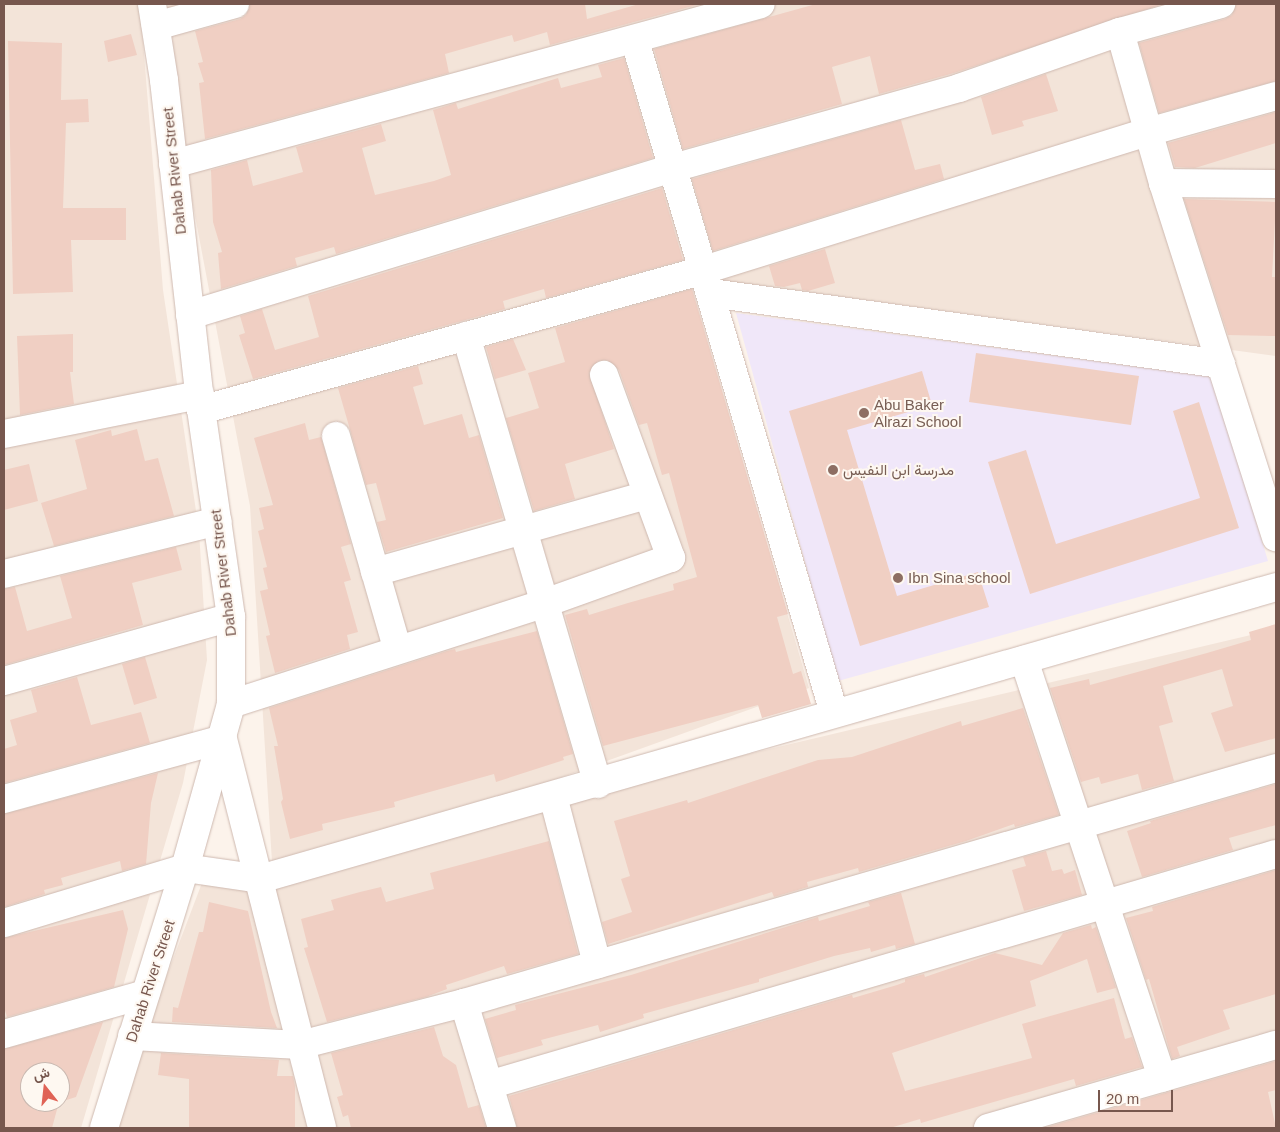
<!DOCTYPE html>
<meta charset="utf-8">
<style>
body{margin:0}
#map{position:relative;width:1280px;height:1132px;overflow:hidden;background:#fcf3eb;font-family:Arial,Vazirmatn,sans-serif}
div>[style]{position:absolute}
.residential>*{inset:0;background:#f3e4d9}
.education>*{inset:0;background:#f0e7f9}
.building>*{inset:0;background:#f0cfc3}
.roads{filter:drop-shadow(0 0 1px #ceb9b0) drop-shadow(0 0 1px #ceb9b0)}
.street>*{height:28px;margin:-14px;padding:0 14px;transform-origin:14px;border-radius:14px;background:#fff}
.secondary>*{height:28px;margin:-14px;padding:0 14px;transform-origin:14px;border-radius:14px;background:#fff}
.dots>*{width:14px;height:14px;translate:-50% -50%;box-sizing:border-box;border:2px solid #fef8f1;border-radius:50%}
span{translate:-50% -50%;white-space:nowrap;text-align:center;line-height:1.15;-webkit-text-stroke:4px #fef8f1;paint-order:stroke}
.street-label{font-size:15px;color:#77574e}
.education-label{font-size:15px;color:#785e54}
.left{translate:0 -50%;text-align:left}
.frame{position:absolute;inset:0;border:5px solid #77574e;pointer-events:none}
.north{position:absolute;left:20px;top:1062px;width:50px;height:50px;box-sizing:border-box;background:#fef8f1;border:1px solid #c8b8b0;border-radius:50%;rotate:344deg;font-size:14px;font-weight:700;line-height:20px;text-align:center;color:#77574e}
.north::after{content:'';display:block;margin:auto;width:18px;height:22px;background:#e06356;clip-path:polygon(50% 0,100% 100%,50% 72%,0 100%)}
.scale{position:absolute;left:1098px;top:1090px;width:75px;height:22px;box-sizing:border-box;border:2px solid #77574e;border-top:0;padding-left:6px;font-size:15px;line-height:18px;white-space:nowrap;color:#77574e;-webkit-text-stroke:4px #fef8f1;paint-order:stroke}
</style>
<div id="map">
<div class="residential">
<div style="clip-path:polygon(evenodd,4px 4px,140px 4px,163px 290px,199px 531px,207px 660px,183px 783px,81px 1128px,4px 1128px,4px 4px,30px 1072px,60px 1072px,60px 1102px,30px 1102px,30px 1072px)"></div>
<div style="clip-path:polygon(168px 4px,1276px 4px,1276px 356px,756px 285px,694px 294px,809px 688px,543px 784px,272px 862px,250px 506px,192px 200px)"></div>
<div style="clip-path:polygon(1276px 629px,1276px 1128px,113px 1128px,135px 1059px,205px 875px,255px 883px,702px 765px)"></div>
</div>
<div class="education">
<div style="clip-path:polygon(736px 313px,1213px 377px,1268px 561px,838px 681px)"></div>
</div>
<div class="building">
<div style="clip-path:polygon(250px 4px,585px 4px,587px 19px,639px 4px,700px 4px,550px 45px,547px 32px,514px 42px,512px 35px,445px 54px,449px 73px,205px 139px,199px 83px,204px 82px,198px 63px,203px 62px,195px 31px,240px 19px,246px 15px)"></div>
<div style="clip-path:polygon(816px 4px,1163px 4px,954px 73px,879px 94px,870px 56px,832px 67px,842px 104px,683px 149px,654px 49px)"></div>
<div style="clip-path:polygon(1236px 4px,1276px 4px,1276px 81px,1159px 113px,1139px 43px,1225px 19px,1232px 15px)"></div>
<div style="clip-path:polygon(131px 34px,137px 55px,108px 62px,104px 41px)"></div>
<div style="clip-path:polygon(8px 41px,62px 43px,61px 100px,88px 99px,89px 122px,66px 123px,63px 208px,126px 208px,126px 240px,71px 240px,73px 292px,13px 294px)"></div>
<div style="clip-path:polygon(624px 58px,653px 158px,336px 254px,334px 247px,295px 258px,297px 266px,221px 289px,218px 253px,222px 252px,213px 222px,211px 170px,247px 160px,253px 186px,303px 172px,296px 147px,381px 124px,386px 141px,362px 148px,375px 195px,434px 181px,451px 175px,433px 110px,456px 103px,458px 109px,558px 78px,561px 88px,602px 77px,598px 65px)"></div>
<div style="clip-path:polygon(1046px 74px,1058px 111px,1022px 121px,1024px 126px,992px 135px,981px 97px)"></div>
<div style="clip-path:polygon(1276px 112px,1276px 143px,1195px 168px,1175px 167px,1168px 143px)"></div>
<div style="clip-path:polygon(901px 120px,915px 170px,940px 164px,944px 179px,713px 251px,692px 179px)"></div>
<div style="clip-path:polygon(662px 188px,683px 260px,546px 298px,544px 289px,503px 301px,505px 309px,253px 379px,239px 335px,245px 333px,240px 316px,262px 309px,275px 350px,319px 337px,308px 296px)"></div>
<div style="clip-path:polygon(1184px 199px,1276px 202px,1272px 277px,1276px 277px,1276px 336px,1228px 335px)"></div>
<div style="clip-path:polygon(825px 249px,835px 283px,808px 291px,802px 290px,800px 283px,784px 287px,775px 286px,769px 266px)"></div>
<div style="clip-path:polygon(692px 289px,788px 614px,777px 617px,793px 674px,801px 671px,811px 704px,762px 718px,758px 705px,603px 746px,565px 615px,587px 609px,589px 615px,628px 603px,674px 590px,673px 584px,697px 577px,669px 473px,662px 475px,647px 423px,639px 425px,619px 370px,607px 360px,598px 361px,589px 373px,614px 449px,565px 464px,575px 499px,534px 511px,506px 418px,539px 408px,528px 373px,565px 362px,555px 328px)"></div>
<div style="clip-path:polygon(73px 334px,73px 372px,70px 372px,74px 404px,20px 415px,17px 336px)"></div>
<div style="clip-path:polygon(513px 339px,526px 370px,495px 379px,486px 347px)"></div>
<div style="clip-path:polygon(976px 353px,1139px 376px,1131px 425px,969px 402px)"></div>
<div style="clip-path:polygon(418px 366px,423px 384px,413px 387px,424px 425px,462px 414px,469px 438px,479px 435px,503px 518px,386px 552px,377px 522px,386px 520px,376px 483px,366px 485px,338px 388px)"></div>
<div style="clip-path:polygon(922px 371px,932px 405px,847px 430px,897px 596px,978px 572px,989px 607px,860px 646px,789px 411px)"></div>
<div style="clip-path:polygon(1199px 402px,1239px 528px,1030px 594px,988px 462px,1026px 450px,1056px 544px,1200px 498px,1173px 411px)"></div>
<div style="clip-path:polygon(305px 423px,309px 440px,321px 437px,351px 544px,341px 547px,351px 580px,344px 582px,358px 632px,347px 635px,350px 649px,275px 673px,266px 636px,270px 635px,260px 591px,268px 589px,263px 568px,267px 567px,258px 531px,264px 529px,259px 508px,273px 505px,254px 438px)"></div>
<div style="clip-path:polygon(137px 429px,145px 461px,158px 458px,174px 516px,54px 546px,41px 503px,87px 489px,75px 440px,111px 430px,112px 436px)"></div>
<div style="clip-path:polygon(29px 464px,38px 501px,4px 510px,4px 470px)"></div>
<div style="clip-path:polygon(176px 547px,182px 570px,132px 583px,143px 625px,4px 665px,4px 589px,15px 587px,27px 631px,72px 618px,60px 576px)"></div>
<div style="clip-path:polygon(1276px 624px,1276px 738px,1225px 752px,1211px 713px,1233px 706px,1222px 669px,1163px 686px,1173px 722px,1159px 726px,1174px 781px,1142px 790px,1138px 774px,1101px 784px,1099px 777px,1081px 782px,1050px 688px,1089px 679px,1090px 685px,1207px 653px,1251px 640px,1249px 632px)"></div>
<div style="clip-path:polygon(537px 631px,573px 754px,563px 757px,564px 760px,496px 782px,494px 774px,394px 802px,395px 807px,322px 824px,323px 830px,290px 839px,281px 802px,283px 799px,274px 746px,278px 746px,269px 708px,447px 651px,455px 649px,456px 652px)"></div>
<div style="clip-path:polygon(145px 657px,157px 698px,134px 705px,122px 664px)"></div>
<div style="clip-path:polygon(77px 677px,91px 725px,141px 712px,150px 743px,4px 783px,4px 749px,17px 745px,10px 720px,37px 712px,31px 690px)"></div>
<div style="clip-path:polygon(1023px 708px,1059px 815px,1015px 827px,1014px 824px,966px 841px,859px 872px,858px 868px,807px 882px,808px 887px,774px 897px,772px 892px,608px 944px,602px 922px,632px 912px,621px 879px,630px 876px,614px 821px,687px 800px,688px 803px,818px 760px,852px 757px,961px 721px,962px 726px)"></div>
<div style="clip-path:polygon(158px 773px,151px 803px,146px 864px,122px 871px,120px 861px,61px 878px,63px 885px,44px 890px,45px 894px,4px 907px,4px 814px)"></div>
<div style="clip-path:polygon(1276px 784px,1276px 825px,1229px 838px,1233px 850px,1142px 877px,1127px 831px,1151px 823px,1150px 821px)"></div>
<div style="clip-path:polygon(549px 841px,578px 954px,507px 974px,504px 966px,446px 985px,447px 989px,426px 997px,327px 1022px,304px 948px,308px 947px,301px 919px,334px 910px,331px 900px,360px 892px,381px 887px,386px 902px,434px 889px,430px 873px)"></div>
<div style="clip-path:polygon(1046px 851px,1052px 871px,1062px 869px,1064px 874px,1075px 870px,1082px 895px,1024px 911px,1012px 870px,1026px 866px,1023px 857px)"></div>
<div style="clip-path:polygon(1276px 870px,1276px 994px,1223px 1010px,1230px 1029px,1177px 1047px,1180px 1056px,1172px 1059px,1149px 979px,1146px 980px,1126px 918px,1153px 911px,1152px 907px)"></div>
<div style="clip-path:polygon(901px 893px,915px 944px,896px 949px,895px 945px,871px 952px,870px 948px,834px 956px,759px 979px,759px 982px,643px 1014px,644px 1018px,600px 1032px,598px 1025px,541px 1040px,543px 1045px,497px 1058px,485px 1019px,516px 1010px,515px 1005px,631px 975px,818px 917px,819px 921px,870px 906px,868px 902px)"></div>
<div style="clip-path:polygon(209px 902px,248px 911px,271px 1012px,277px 1028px,172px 1022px,173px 1007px,178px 1008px,199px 932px,203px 932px)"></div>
<div style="clip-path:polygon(123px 910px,128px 929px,114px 987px,7px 1017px,4px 1007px,4px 938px)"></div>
<div style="clip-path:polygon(1091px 925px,1092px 929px,1096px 927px,1116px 988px,1097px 993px,1087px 959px,1030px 981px,1036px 1006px,892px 1053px,905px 1091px,1032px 1058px,1022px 1024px,1114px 998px,1125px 1039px,1132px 1037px,1142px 1067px,1076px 1086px,1074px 1079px,921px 1123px,920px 1119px,890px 1128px,517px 1128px,509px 1096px,852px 995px,853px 998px,897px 985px,905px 982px,905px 979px,924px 974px,925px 977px,995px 953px,1042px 965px,1063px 933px)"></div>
<div style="clip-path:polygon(103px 1022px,76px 1097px,60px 1102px,60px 1072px,30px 1072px,30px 1102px,59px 1102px,52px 1128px,4px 1128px,4px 1049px)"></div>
<div style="clip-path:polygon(434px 1027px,443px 1056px,456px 1065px,468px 1108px,479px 1105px,486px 1128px,351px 1128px,348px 1115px,343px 1117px,337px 1097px,343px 1095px,331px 1053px)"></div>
<div style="clip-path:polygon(161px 1053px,279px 1060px,277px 1076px,293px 1076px,295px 1086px,295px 1128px,189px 1128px,189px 1079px,158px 1075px)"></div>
<div style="clip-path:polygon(1276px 1061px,1276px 1090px,1268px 1092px,1276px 1128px,1044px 1128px)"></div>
</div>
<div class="roads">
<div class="street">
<div style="left:156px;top:26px;width:82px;rotate:-15.6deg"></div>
<div style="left:1120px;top:32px;width:157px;rotate:74.1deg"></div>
<div style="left:1163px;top:183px;width:372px;rotate:72.3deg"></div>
<div style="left:635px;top:41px;width:701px;rotate:73.5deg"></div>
<div style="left:173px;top:164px;width:609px;rotate:-15.22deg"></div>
<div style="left:1163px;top:183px;width:113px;rotate:0.5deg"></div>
<div style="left:711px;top:293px;width:515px;rotate:7.93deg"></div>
<div style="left:190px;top:315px;width:505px;rotate:-16.93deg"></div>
<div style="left:673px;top:168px;width:297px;rotate:-15.6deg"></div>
<div style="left:959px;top:88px;width:170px;rotate:-19.2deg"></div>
<div style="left:1120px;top:32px;width:105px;rotate:-15.5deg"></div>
<div style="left:466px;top:336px;width:467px;rotate:73.6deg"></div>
<div style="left:201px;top:410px;width:522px;rotate:-15.55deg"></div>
<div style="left:704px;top:270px;width:465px;rotate:-17.3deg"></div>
<div style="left:1148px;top:132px;width:133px;rotate:-15.7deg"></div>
<div style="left:336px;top:436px;width:221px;rotate:73.9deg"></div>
<div style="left:375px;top:572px;width:283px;rotate:-15.8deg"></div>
<div style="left:4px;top:574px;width:220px;rotate:-13.9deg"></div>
<div style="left:1024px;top:660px;width:440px;rotate:71.7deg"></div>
<div style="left:4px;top:681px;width:236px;rotate:-15.7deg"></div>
<div style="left:231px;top:704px;width:330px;rotate:-17.8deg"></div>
<div style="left:545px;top:603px;width:134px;rotate:-19.7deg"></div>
<div style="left:671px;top:558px;width:195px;rotate:-110.1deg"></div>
<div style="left:553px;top:796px;width:174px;rotate:75.3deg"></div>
<div style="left:4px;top:799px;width:227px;rotate:-15.3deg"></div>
<div style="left:223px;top:739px;width:401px;rotate:75.7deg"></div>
<div style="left:4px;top:923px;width:189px;rotate:-16.9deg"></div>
<div style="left:464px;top:1003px;width:131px;rotate:73.1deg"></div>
<div style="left:4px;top:1034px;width:147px;rotate:-15.8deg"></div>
<div style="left:132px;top:1036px;width:168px;rotate:3.1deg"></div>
<div style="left:300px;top:1045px;width:169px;rotate:-14.4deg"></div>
<div style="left:464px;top:1003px;width:845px;rotate:-16.14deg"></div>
<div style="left:489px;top:1085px;width:820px;rotate:-16.36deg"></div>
</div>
<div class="secondary">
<div style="left:4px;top:434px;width:200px;rotate:-11.3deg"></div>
<div style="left:185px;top:868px;width:76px;rotate:8.3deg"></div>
<div style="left:260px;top:879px;width:1057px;rotate:-16.03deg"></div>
<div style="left:104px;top:1128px;width:272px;rotate:-72.7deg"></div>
<div style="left:185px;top:868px;width:170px;rotate:-74.3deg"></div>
<div style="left:231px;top:704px;width:87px;rotate:-90deg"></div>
<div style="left:231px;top:617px;width:209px;rotate:-98.2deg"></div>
<div style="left:201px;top:410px;width:332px;rotate:-96.4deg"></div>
<div style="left:164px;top:80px;width:77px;rotate:-99deg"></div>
<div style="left:988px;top:1128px;width:300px;rotate:-16.1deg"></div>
</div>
</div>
<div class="dots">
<div style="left:864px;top:413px;background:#8d6e63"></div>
<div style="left:833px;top:470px;background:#8d6e63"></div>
<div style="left:898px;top:578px;background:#8d6e63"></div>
</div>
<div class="street-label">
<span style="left:174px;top:171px;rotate:-96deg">Dahab River Street</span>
<span style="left:223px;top:573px;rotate:-97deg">Dahab River Street</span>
<span style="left:150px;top:981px;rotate:-72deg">Dahab River Street</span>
</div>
<div class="education-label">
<span class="left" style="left:874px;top:413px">Abu Baker<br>Alrazi School</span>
<span class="left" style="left:843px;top:470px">مدرسة ابن النفيس</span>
<span class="left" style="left:908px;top:578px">Ibn Sina school</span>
</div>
<div class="frame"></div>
<div class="north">ش</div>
<div class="scale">20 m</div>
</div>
